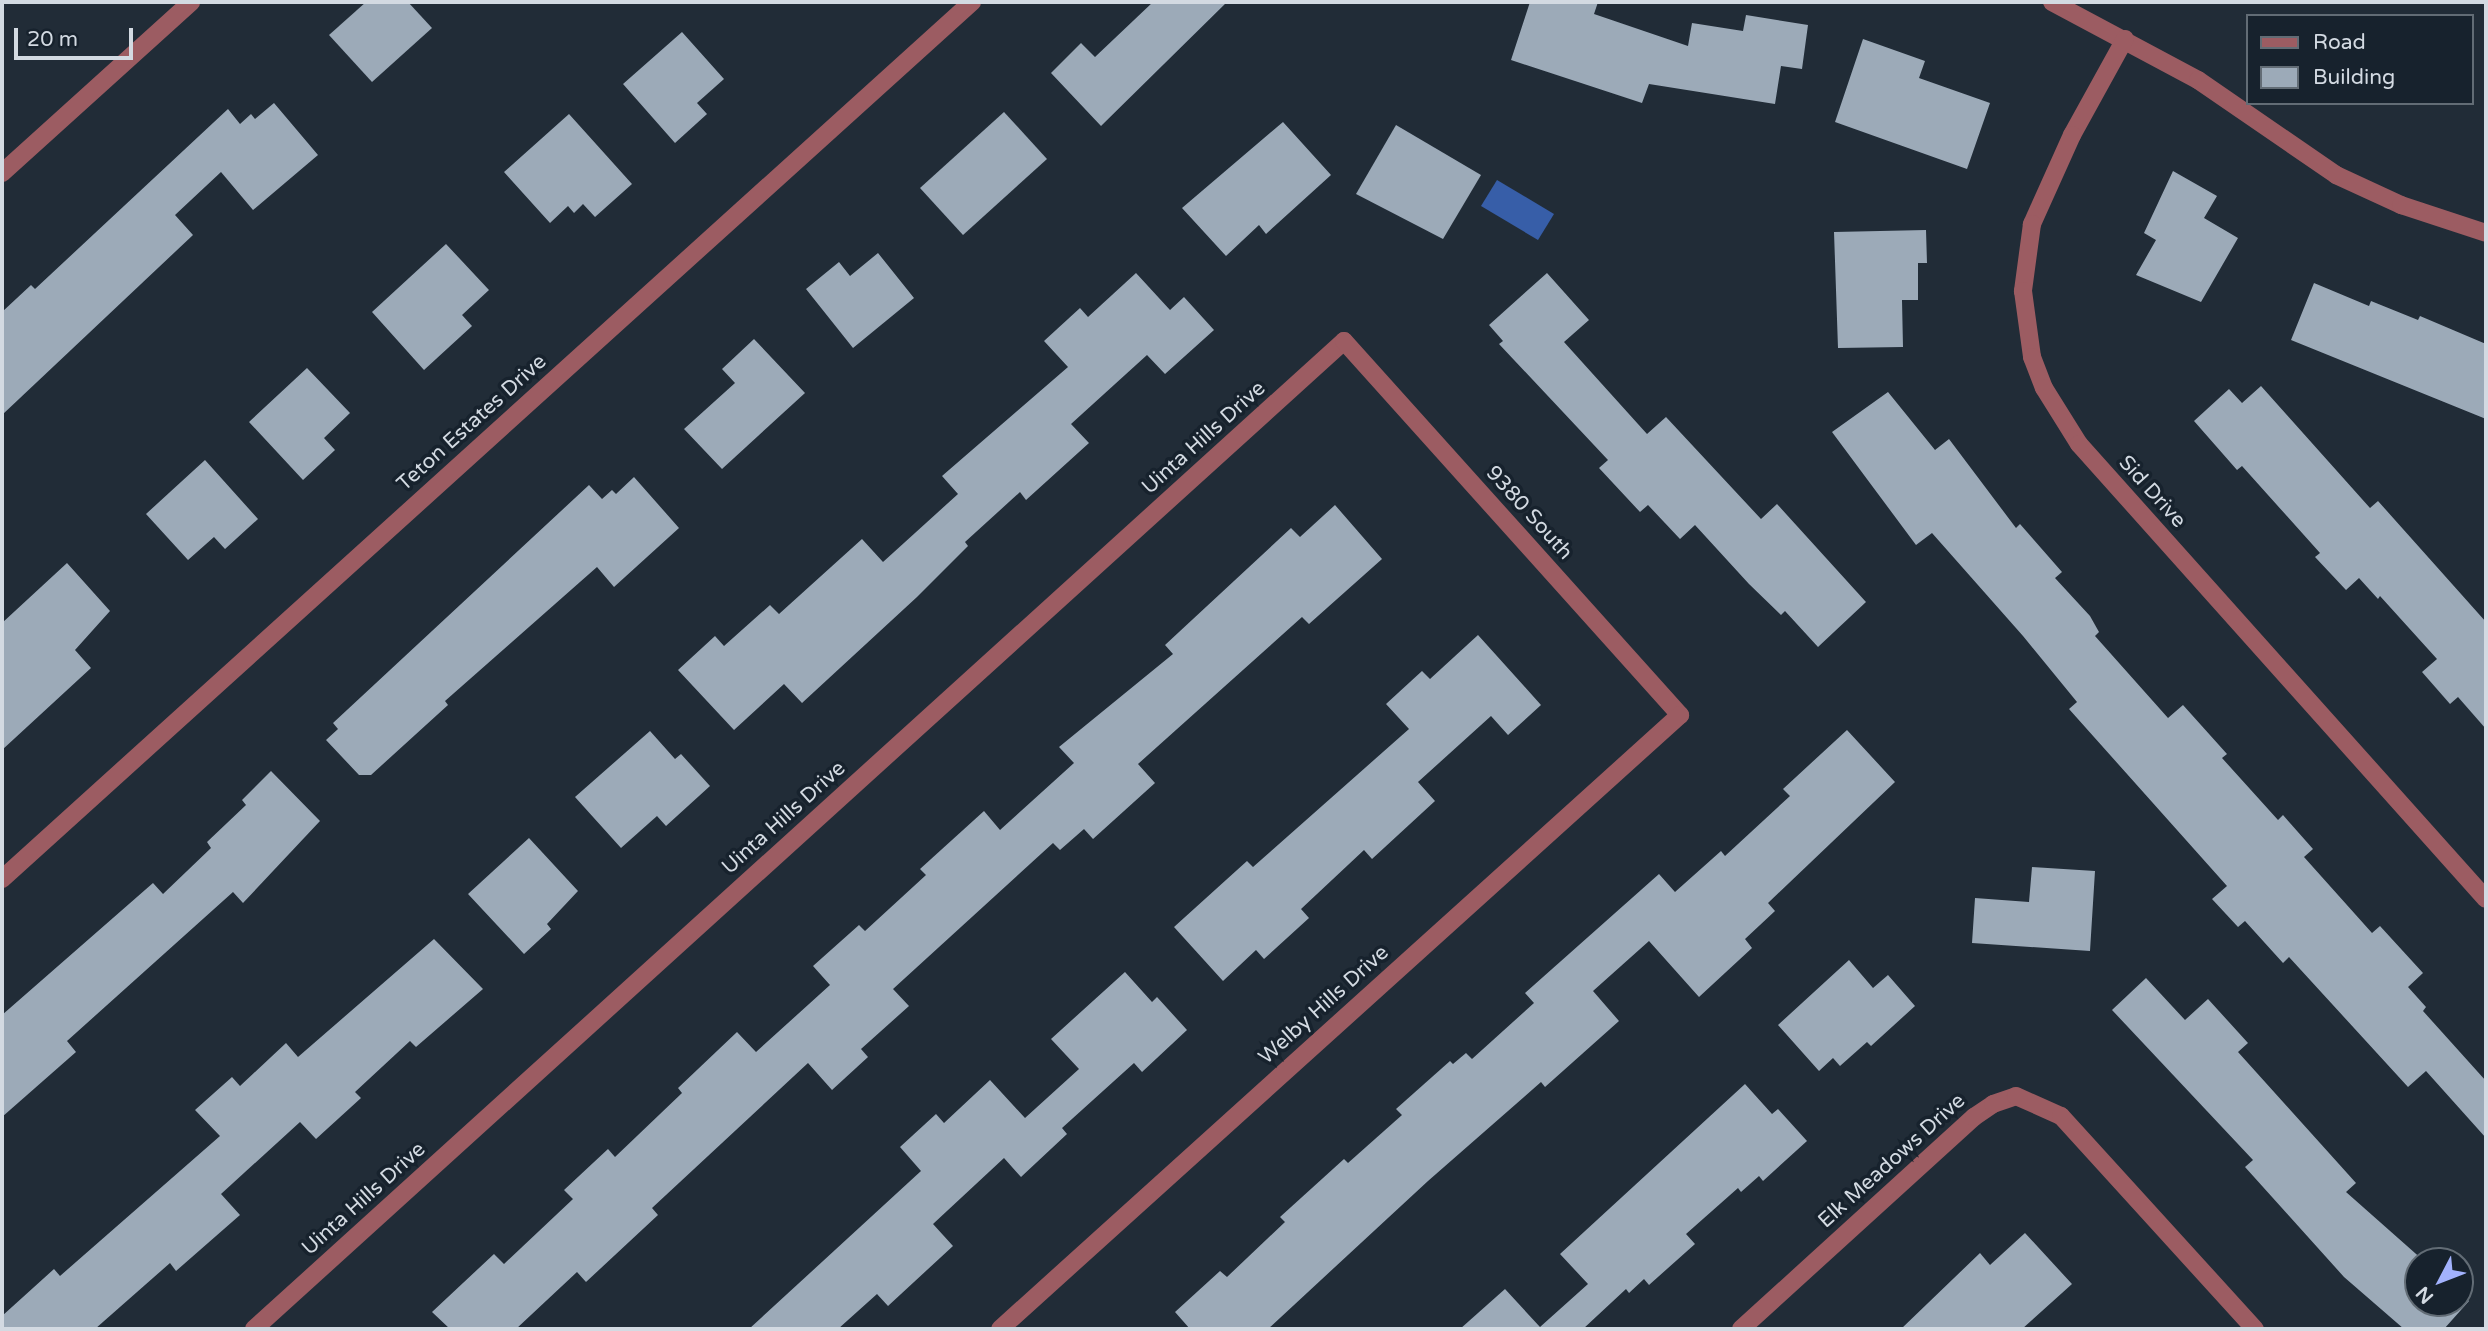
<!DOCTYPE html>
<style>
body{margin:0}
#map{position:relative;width:2488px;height:1331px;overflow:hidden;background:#212c37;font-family:"Varela Round",sans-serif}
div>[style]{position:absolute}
.water>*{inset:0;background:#375ea8}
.building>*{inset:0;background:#9caab8}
.minor>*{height:18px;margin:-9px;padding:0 9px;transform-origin:9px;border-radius:9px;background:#9c5c62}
span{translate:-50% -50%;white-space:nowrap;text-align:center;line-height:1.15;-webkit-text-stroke:7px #17222d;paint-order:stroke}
.street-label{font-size:21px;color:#d3dae2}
.frame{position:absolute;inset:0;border:4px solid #d3dae2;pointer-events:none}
.legend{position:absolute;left:2246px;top:14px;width:228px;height:91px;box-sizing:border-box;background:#17222d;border:2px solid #626c75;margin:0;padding:9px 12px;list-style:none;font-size:21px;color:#d3dae2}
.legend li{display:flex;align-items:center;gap:14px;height:35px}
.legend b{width:35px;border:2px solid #626c75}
.north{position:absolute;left:2404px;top:1247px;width:70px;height:70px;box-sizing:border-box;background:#17222d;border:2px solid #626c75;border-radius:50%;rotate:228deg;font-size:19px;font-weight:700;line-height:28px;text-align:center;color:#d3dae2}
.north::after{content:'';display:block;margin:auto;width:24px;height:32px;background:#a2b2fd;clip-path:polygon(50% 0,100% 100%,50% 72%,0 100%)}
.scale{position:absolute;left:14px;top:28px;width:119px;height:32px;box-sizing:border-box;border:4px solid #d3dae2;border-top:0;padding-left:9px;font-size:21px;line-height:24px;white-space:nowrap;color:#d3dae2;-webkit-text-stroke:5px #17222d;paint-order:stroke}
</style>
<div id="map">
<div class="water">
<div style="clip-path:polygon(1497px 180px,1554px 214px,1538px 240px,1481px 206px)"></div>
</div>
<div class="building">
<div style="clip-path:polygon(366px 2px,408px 2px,432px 28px,372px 82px,329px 35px)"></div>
<div style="clip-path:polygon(1153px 2px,1227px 2px,1101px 126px,1051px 73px,1081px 43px,1095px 57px)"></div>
<div style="clip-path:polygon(1530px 2px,1598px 2px,1594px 14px,1688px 46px,1692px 23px,1743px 31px,1746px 15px,1808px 25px,1802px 69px,1781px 66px,1775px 104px,1649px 84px,1642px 103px,1511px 60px)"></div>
<div style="clip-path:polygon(682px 32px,724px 79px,697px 103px,707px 114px,675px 143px,623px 84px)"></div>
<div style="clip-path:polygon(1863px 39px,1925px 61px,1919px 78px,1990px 103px,1967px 169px,1835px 122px)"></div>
<div style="clip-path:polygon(274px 103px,318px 155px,253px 210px,221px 172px,175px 215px,193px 235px,2px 415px,2px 312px,31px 285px,35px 289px,228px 109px,240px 124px,251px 114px,255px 119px)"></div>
<div style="clip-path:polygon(1004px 112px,1047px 159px,963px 235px,920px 188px)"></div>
<div style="clip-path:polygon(569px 114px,632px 184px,595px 217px,583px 204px,574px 213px,568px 206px,550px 223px,504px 172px)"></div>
<div style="clip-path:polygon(1283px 122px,1331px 175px,1266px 234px,1259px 225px,1226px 256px,1182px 208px)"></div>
<div style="clip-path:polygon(1396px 125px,1481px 175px,1443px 239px,1356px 194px)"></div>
<div style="clip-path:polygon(2173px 171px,2217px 196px,2204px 218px,2238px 238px,2201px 302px,2136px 275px,2156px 240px,2144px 233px)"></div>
<div style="clip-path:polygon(1926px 230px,1927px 263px,1918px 263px,1918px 300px,1902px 300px,1903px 347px,1838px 348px,1834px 232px)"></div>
<div style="clip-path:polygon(446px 244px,489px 290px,462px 315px,472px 326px,424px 370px,372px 312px)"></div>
<div style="clip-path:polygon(878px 253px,914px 298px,853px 348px,806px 289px,839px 262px,850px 276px)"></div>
<div style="clip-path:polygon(1136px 273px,1170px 310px,1184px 297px,1214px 330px,1165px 374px,1147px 355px,1071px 424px,1089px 443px,1026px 500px,1020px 492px,965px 542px,968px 546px,917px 597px,802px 703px,784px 684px,734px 730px,678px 670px,715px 636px,724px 646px,770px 605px,779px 614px,862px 539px,883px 562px,958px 494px,942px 476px,1068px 367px,1044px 341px,1080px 308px,1088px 317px)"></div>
<div style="clip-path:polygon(1547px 273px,1589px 320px,1564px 342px,1647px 434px,1666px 417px,1761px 519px,1777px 504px,1866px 602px,1818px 647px,1785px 611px,1781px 615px,1749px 584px,1695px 525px,1680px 539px,1648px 505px,1640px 512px,1599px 468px,1608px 460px,1499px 344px,1503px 341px,1489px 325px)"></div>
<div style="clip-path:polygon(2314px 283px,2369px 306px,2371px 301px,2418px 320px,2420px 316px,2486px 344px,2486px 419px,2291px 340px)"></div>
<div style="clip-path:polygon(754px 339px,805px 393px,722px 469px,684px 429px,735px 383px,722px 369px)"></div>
<div style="clip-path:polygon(307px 368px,350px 413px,324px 438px,335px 450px,303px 480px,249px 422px)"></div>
<div style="clip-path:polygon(2261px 386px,2370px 508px,2378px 501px,2486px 622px,2486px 729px,2458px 697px,2450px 704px,2422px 672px,2437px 659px,2380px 596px,2378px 599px,2359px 578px,2346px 590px,2315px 557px,2320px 553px,2242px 466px,2237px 470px,2194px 421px,2229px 389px,2242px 403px)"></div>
<div style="clip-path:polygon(1888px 392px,1935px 450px,1949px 439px,2016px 528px,2020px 524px,2062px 572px,2055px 578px,2090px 616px,2099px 632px,2095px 636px,2168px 718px,2183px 705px,2227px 754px,2222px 758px,2278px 820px,2283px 815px,2313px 849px,2304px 857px,2372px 933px,2380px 926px,2423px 973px,2408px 987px,2426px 1007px,2423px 1011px,2486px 1081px,2486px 1138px,2426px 1071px,2408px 1087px,2289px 957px,2283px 963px,2245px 921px,2238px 927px,2212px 899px,2227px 886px,2069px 709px,2077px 702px,2023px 636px,1932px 533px,1916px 545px,1832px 432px)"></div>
<div style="clip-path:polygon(205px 460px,258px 519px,225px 549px,214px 537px,188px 560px,146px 514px)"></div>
<div style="clip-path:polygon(634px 477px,679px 528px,614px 587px,597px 567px,445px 701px,448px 705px,371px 775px,359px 775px,326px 740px,338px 729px,333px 723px,589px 485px,602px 499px,612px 490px,616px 494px)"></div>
<div style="clip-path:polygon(1335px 505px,1382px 559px,1309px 624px,1302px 617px,1138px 764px,1155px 783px,1093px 839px,1084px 829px,1060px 850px,1053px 843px,893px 989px,909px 1006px,861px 1049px,868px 1057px,832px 1090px,808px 1063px,652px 1208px,658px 1215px,586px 1282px,577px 1272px,516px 1329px,450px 1329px,432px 1312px,494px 1254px,504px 1264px,573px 1199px,564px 1190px,608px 1149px,615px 1157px,682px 1093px,678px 1088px,737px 1032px,756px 1052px,830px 985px,813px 966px,859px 925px,865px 931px,926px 875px,920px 869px,984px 811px,1000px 830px,1074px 763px,1059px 747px,1173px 654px,1165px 645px,1291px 528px,1300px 537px)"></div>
<div style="clip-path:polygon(67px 563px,110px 611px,75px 650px,91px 668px,2px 750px,2px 623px)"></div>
<div style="clip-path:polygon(1478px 635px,1541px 705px,1508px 735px,1491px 716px,1418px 782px,1435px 801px,1372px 859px,1364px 850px,1301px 909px,1309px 918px,1264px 959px,1256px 950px,1223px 981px,1174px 927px,1247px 861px,1253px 867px,1409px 729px,1386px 704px,1422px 671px,1430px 679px)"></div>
<div style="clip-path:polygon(1847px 730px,1895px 782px,1768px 903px,1775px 911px,1745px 939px,1752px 948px,1699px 997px,1649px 941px,1593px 991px,1619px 1021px,1545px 1087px,1541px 1082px,1428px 1181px,1268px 1329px,1190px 1329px,1175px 1312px,1220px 1271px,1227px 1277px,1285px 1222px,1280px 1217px,1344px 1159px,1348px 1163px,1402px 1115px,1396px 1109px,1450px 1061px,1453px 1064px,1466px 1053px,1472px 1059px,1534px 1003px,1525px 993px,1659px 874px,1675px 892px,1721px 851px,1725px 856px,1790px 796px,1783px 789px)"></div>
<div style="clip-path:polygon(650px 731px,675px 759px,681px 754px,710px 786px,666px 826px,657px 816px,621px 848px,575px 797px)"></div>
<div style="clip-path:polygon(271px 771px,320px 821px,243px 903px,233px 892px,67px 1041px,76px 1052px,2px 1117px,2px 1015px,153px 883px,163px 894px,211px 848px,207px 842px,246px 805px,242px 800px)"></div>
<div style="clip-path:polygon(529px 838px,578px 891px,547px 924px,551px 929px,524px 954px,468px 894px)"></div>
<div style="clip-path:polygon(2032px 867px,2095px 871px,2090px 951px,1972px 943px,1975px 898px,2029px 902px)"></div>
<div style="clip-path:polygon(434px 939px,483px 989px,416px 1047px,410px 1041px,355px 1092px,361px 1098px,316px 1139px,300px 1122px,221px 1194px,240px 1215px,176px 1271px,170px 1263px,95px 1329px,2px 1329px,2px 1316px,54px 1269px,60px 1276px,220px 1136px,195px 1110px,232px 1077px,240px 1086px,286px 1043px,298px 1057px)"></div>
<div style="clip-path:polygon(1849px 960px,1873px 988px,1888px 975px,1915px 1006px,1871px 1046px,1867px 1042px,1840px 1066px,1833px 1058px,1819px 1071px,1778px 1025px)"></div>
<div style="clip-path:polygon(1125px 972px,1152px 1002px,1157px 997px,1187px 1030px,1142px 1072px,1134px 1063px,1062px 1128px,1067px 1134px,1021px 1177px,1004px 1158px,933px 1224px,953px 1246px,888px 1306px,877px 1294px,838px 1329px,749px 1329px,921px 1171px,900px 1147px,936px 1114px,944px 1123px,990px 1080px,1025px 1118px,1079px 1069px,1051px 1039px)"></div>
<div style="clip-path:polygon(2146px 978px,2185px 1020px,2208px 999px,2248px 1043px,2238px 1052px,2356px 1183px,2346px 1192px,2424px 1261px,2418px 1261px,2418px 1303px,2460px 1303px,2460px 1293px,2469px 1301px,2444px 1329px,2404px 1329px,2344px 1277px,2245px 1167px,2253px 1160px,2112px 1010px)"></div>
<div style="clip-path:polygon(1745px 1084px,1772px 1114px,1778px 1109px,1807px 1141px,1763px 1181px,1759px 1176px,1741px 1192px,1738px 1188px,1686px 1234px,1695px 1244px,1649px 1285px,1644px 1279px,1629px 1293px,1626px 1289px,1583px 1329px,1460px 1329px,1505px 1289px,1540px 1327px,1588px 1284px,1560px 1254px)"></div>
<div style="clip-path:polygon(2025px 1233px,2072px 1284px,2022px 1329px,1901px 1329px,1980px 1253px,1990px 1265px)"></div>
</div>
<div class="minor">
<div style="left:2052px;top:2px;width:166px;rotate:28.1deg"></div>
<div style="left:2198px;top:80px;width:168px;rotate:34.5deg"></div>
<div style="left:2336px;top:175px;width:72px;rotate:24.8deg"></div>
<div style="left:2401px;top:205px;width:89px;rotate:18.2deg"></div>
<div style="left:2125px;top:39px;width:110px;rotate:118.9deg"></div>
<div style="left:2072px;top:135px;width:98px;rotate:114.2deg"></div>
<div style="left:2032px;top:224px;width:68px;rotate:97.7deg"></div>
<div style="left:2023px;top:291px;width:67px;rotate:82.2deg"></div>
<div style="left:2032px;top:357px;width:33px;rotate:69deg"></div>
<div style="left:2044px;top:388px;width:66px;rotate:58deg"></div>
<div style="left:2079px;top:444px;width:610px;rotate:48.19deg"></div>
<div style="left:2px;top:173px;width:255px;rotate:-42.1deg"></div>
<div style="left:2px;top:879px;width:1308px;rotate:-42.12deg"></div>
<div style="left:254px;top:1329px;width:1471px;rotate:-42.19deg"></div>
<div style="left:1344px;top:341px;width:503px;rotate:48.06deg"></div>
<div style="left:1680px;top:715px;width:916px;rotate:137.92deg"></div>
<div style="left:1741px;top:1329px;width:315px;rotate:-42.3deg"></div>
<div style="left:1974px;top:1117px;width:23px;rotate:-34deg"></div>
<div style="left:1993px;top:1104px;width:24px;rotate:-19deg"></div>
<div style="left:2016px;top:1096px;width:49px;rotate:24deg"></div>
<div style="left:2061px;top:1116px;width:288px;rotate:47.7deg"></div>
</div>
<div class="street-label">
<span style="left:472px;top:423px;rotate:-42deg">Teton Estates Drive</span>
<span style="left:1204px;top:438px;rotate:-42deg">Uinta Hills Drive</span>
<span style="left:2152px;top:492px;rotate:48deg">Sid Drive</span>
<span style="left:1529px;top:513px;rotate:48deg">9380 South</span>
<span style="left:784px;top:818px;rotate:-42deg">Uinta Hills Drive</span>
<span style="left:1324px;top:1005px;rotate:-42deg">Welby Hills Drive</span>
<span style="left:1892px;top:1161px;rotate:-42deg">Elk Meadows Drive</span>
<span style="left:364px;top:1199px;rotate:-42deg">Uinta Hills Drive</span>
</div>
<div class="frame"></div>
<ul class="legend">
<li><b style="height:9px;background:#9c5c62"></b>Road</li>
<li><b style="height:19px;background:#9caab8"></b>Building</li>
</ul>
<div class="north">N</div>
<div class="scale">20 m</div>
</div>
